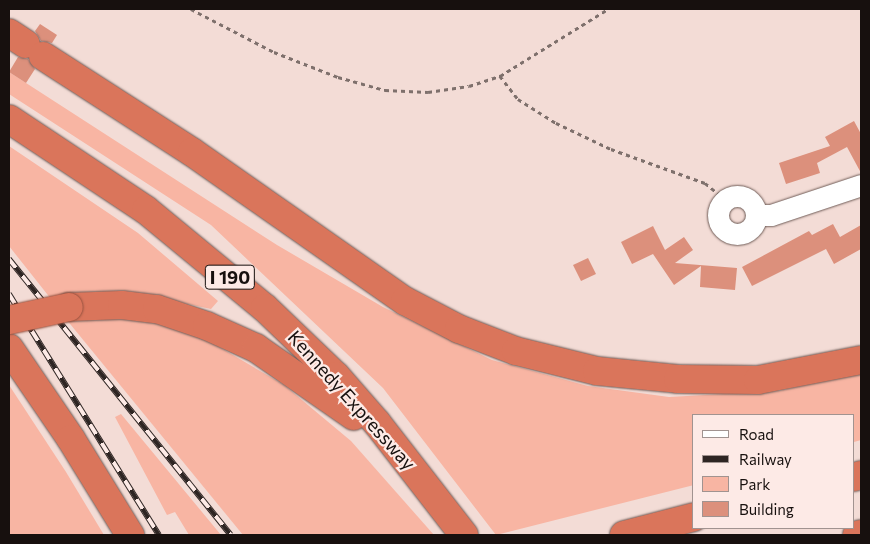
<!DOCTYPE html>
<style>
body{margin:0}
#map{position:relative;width:870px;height:544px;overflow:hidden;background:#f3dcd6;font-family:Commissioner,sans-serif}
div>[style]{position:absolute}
.green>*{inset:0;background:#f8b5a3}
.building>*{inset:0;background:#dc907c}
.path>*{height:2.5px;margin-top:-1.25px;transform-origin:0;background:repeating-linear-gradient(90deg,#7e706c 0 4px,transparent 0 8px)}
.roads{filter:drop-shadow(0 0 1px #705d58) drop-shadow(0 0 1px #705d58)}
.minor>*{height:21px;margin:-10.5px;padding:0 10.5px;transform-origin:10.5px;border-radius:10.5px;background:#fff}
.minor>.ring{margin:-10.5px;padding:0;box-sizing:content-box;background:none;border:21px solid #fff;border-radius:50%}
.highway>*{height:28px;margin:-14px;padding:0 14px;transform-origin:14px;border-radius:14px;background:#da755b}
.rail>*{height:5.5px;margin-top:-2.75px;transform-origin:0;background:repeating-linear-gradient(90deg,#fdeae6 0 11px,#2e2523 0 22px);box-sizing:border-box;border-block:1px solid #2e2523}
.bridges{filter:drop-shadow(0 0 1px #965240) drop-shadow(0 0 1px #965240)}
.highway-bridge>*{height:28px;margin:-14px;padding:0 14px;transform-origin:14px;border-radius:14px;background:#da755b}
span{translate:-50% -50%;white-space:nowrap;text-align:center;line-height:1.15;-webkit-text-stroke:4.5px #fdeae6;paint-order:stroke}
.shield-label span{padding:1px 4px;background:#fdeae6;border:1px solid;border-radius:4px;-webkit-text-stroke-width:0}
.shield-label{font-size:18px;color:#17100e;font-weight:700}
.street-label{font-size:19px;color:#17100e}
.frame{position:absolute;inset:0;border:10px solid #17100e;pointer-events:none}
.legend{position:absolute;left:692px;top:414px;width:162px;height:115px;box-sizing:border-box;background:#fdeae6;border:1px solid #a19390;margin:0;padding:6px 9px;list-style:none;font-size:15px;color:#17100e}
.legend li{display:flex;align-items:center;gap:10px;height:25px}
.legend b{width:25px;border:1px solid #a19390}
</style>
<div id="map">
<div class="green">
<div style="clip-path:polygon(9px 72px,277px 245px,383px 307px,492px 360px,588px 386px,669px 397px,779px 391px,861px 372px,861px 440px,854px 442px,854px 415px,694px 415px,694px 485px,496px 535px,383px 388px,211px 225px,9px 94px)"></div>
<div style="clip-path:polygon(9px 146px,138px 233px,218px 301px,211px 309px,127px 291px,51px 299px,9px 246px)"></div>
<div style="clip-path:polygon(146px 318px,202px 337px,284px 385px,351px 441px,434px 535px,243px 535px,66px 319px)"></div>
<div style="clip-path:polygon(9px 385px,66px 472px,104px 535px,9px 535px)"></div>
<div style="clip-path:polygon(121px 414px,221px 535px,189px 535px,175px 512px,167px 515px,115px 417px)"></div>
</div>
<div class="building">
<div style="clip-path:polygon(40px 24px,57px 35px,52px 43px,41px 41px,35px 31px)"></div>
<div style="clip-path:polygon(18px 57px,28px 59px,35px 69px,26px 83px,9px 72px)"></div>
<div style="clip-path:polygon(854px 121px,861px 134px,861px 173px,847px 147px,817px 163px,820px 173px,786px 184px,779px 163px,830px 146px,825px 137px)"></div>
<div style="clip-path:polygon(833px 224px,840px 237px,861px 225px,861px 249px,834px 264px,826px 249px,752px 286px,742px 267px,809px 231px,812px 235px)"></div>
<div style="clip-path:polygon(653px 226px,665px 250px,684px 237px,693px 250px,675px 263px,737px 268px,735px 290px,700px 287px,701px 266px,674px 285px,653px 254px,632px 264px,621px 242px)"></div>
<div style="clip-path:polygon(588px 258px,596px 274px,581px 281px,573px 265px)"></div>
</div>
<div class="path">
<div style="left:191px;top:9px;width:93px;rotate:27.4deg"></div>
<div style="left:274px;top:52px;width:69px;rotate:21.3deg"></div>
<div style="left:338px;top:77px;width:49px;rotate:15.5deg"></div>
<div style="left:385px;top:90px;width:43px;rotate:2.7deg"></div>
<div style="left:428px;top:92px;width:41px;rotate:-8.3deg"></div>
<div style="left:469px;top:86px;width:33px;rotate:-18deg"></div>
<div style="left:500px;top:76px;width:127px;rotate:-31.8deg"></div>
<div style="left:500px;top:76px;width:29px;rotate:52deg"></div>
<div style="left:518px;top:99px;width:45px;rotate:32.3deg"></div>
<div style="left:556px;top:123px;width:61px;rotate:25.3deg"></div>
<div style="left:611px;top:149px;width:100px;rotate:19.9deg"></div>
<div style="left:705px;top:183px;width:27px;rotate:39deg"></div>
</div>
<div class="roads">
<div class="minor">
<div class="ring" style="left:718px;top:196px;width:17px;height:17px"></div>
<div style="left:756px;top:215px;width:15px"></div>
<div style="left:771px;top:215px;width:95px;rotate:-18.4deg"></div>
</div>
<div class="highway">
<div style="left:9px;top:33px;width:20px;rotate:33deg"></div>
<div style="left:43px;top:56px;width:177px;rotate:32.8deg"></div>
<div style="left:192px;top:152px;width:260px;rotate:35deg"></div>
<div style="left:405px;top:301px;width:61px;rotate:27.4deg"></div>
<div style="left:459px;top:329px;width:61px;rotate:21.1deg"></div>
<div style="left:516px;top:351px;width:83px;rotate:13.9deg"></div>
<div style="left:597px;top:371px;width:81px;rotate:5.6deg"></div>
<div style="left:678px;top:379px;width:80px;rotate:0.7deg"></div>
<div style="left:758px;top:380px;width:105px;rotate:-11deg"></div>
<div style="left:9px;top:119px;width:164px;rotate:33.6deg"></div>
<div style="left:146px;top:210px;width:154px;rotate:39.5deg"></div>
<div style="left:265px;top:308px;width:98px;rotate:43.8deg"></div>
<div style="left:336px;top:376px;width:62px;rotate:48.9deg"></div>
<div style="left:377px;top:423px;width:142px;rotate:52.2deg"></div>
<div style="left:69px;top:307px;width:53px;rotate:-2.2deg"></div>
<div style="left:122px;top:305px;width:35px;rotate:7deg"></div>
<div style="left:157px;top:309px;width:53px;rotate:18.8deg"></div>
<div style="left:207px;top:326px;width:54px;rotate:24.2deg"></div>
<div style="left:256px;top:348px;width:119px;rotate:34.8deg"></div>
<div style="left:9px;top:348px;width:110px;rotate:55.7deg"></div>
<div style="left:71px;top:439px;width:113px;rotate:58.4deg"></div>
<div style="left:854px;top:477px;width:7px;rotate:-16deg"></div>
<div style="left:624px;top:535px;width:72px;rotate:-14.4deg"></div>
<div style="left:857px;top:535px;width:4px;rotate:-14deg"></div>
</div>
</div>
<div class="rail">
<div style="left:9px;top:259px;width:354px;rotate:51.2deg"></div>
<div style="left:9px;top:294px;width:284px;rotate:58.1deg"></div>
</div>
<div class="bridges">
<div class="highway-bridge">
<div style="left:9px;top:320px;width:61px;rotate:-12.2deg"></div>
</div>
</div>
<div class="shield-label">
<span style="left:230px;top:277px">I 190</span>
</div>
<div class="street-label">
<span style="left:352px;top:400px;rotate:48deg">Kennedy Expressway</span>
</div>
<div class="frame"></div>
<ul class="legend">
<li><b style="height:6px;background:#fff"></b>Road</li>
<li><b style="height:6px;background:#2e2523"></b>Railway</li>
<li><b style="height:14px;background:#f8b5a3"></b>Park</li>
<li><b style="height:14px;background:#dc907c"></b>Building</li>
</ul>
</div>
